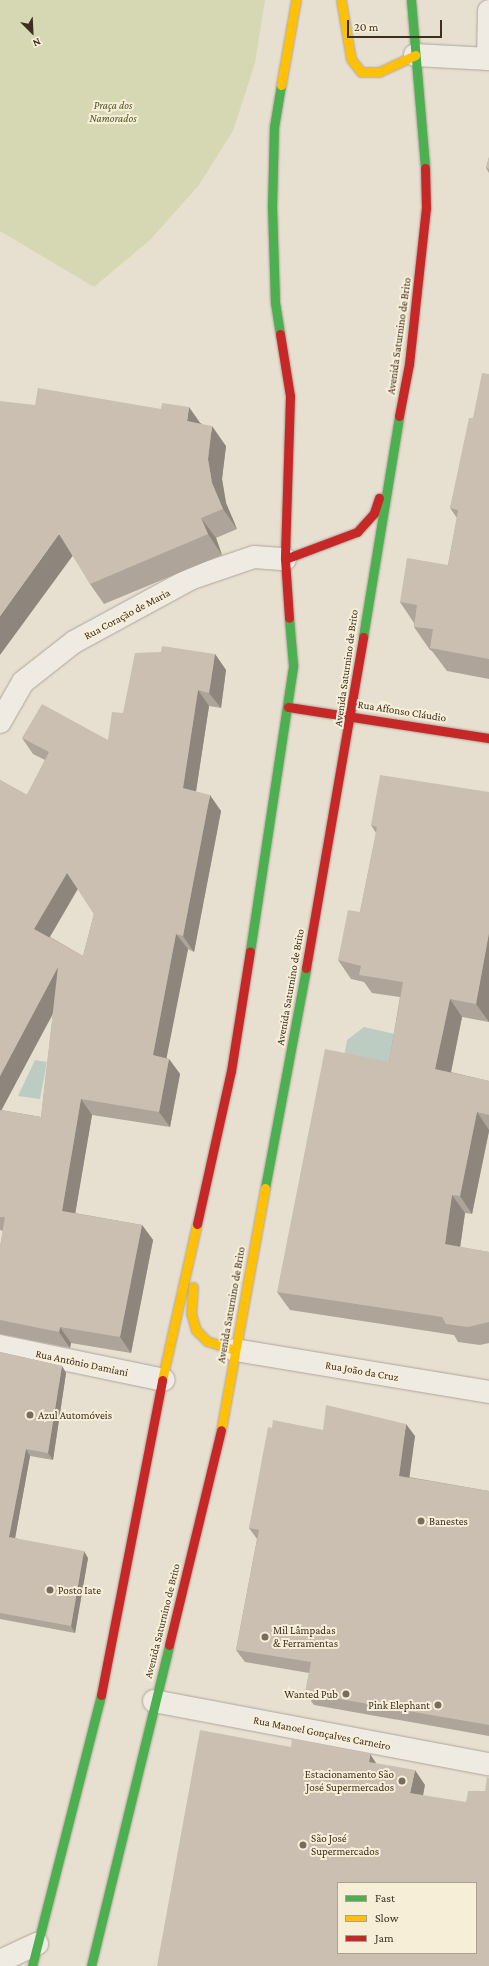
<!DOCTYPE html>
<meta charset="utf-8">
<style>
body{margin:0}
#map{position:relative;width:489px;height:1966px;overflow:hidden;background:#e7e0d1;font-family:"Crimson Pro",serif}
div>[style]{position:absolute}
.green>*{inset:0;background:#d6d7b3}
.water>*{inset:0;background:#bcccc2}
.roads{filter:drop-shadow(0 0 1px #ada599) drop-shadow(0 0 1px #ada599)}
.street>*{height:22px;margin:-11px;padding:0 11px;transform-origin:11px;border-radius:11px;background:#efebe3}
.fast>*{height:9px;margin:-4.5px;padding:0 4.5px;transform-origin:4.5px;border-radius:4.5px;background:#4caf50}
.slow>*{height:9px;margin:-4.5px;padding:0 4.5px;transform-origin:4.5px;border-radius:4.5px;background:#ffc107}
.jam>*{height:9px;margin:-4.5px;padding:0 4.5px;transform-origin:4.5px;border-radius:4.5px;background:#c62828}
.wall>*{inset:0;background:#afa499}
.shaded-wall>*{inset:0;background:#8e867d}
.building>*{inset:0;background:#cbbfb2}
.dots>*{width:11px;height:11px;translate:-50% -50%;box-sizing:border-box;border:2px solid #f7eed8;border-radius:50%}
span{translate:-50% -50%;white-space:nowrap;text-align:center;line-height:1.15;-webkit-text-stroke:4px #f7eed8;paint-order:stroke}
.park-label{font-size:11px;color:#4d5a26;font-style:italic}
.street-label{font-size:11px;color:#3d2e20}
.poi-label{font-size:11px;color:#3d2e20}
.left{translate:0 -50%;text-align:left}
.right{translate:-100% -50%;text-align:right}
.legend{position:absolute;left:337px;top:1882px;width:140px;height:72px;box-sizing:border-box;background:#f7eed8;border:1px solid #ada18e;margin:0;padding:5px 7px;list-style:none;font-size:12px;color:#3d2e20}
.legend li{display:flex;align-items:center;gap:8px;height:20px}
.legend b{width:20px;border:1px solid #ada18e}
.north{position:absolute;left:12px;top:12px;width:40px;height:40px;-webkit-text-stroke:3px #f7eed8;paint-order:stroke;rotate:156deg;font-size:11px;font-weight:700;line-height:16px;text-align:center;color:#3d2e20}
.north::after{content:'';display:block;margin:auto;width:14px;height:18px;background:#3d2e20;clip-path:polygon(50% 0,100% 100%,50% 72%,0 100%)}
.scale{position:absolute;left:347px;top:20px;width:95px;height:18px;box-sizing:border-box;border:2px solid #3d2e20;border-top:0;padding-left:5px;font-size:12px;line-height:14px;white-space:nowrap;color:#3d2e20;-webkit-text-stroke:3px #f7eed8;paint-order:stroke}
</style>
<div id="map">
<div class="green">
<div style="clip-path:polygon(0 0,265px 0,255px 63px,233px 131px,199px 185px,150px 240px,94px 287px,0 231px)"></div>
</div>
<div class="water">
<div style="clip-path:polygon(364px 1027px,395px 1034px,389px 1065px,344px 1057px,347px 1040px)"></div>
<div style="clip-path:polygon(35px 1060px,47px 1062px,40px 1099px,18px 1096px)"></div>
</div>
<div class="roads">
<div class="street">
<div style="left:415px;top:55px;width:74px;rotate:3.1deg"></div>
<div style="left:488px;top:59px;width:48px;rotate:-88.8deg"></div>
<div style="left:0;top:722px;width:46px;rotate:-60.1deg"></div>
<div style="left:23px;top:682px;width:65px;rotate:-38.1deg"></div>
<div style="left:74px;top:642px;width:134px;rotate:-28.5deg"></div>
<div style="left:192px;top:578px;width:65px;rotate:-18.7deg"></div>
<div style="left:254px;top:557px;width:31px;rotate:4deg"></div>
<div style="left:0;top:1346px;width:167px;rotate:11.7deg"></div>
<div style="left:235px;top:1350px;width:257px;rotate:9.4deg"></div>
<div style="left:154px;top:1701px;width:341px;rotate:10.7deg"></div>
<div style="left:0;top:1961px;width:41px;rotate:-24.7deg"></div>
</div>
<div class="fast">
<div style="left:411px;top:0;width:169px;rotate:85.2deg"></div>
<div style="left:280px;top:334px;width:32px;rotate:-99deg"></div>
<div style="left:275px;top:302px;width:95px;rotate:-91.8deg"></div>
<div style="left:272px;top:207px;width:80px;rotate:-88.6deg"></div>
<div style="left:274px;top:127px;width:43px;rotate:-80.5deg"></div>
<div style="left:363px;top:637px;width:224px;rotate:-80.7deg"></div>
<div style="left:250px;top:951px;width:289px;rotate:-81.4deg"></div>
<div style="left:293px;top:665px;width:47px;rotate:-94.9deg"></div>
<div style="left:265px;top:1188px;width:224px;rotate:-79.4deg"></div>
<div style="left:32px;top:1966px;width:280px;rotate:-75.7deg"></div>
<div style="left:91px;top:1966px;width:330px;rotate:-76.3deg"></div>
</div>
<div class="slow">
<div style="left:341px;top:0;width:60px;rotate:80.4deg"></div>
<div style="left:351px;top:59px;width:16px;rotate:52deg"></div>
<div style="left:361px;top:72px;width:18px"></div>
<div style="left:379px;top:72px;width:40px;rotate:-25deg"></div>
<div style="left:281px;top:85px;width:86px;rotate:-80deg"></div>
<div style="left:193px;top:1287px;width:26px;rotate:94deg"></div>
<div style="left:191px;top:1313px;width:18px;rotate:74deg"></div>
<div style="left:196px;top:1330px;width:16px;rotate:45deg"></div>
<div style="left:207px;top:1341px;width:29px;rotate:18deg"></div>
<div style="left:162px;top:1380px;width:160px;rotate:-77.4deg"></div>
<div style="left:221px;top:1430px;width:246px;rotate:-79.7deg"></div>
</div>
<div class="jam">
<div style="left:280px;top:334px;width:63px;rotate:80.8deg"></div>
<div style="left:290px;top:396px;width:163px;rotate:91.8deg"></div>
<div style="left:285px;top:559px;width:59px;rotate:86.1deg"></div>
<div style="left:399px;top:416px;width:53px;rotate:-79.1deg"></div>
<div style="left:409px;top:364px;width:157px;rotate:-83.8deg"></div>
<div style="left:426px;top:208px;width:40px;rotate:-91.4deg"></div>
<div style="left:285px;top:559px;width:77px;rotate:-20.6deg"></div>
<div style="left:357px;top:532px;width:25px;rotate:-48deg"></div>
<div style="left:374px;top:513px;width:16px;rotate:-72deg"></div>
<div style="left:288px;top:707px;width:203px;rotate:8.8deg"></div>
<div style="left:306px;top:968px;width:336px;rotate:-80.2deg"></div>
<div style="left:197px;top:1224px;width:157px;rotate:-77.5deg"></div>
<div style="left:231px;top:1071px;width:121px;rotate:-81deg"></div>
<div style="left:169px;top:1645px;width:221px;rotate:-76.4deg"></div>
<div style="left:101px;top:1695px;width:321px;rotate:-79deg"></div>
</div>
</div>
<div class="wall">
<div style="clip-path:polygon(489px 157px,489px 173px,486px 168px)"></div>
<div style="clip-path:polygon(489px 374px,489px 679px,447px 671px,432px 651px,430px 650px,414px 627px,414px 623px,400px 602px,448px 565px,457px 518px,450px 508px,473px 418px)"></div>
<div style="clip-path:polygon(35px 405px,201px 423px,226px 446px,222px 479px,226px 503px,237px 529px,216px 538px,222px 555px,104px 604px,90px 584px,73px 555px)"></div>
<div style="clip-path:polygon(evenodd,215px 654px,226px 670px,221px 708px,209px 706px,196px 792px,221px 811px,194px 952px,188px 949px,166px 1058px,169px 1059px,180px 1074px,170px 1127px,92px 1115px,75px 1213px,142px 1225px,153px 1240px,131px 1353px,71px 1343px,70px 1348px,0 1334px,0 1247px,3px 1231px,0 1230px,0 780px,27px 795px,45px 760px,33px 754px,22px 738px,108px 740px,123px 713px,215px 654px,78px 889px,94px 914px,83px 956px,50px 937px,78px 889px,215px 654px,53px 1014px,41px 1117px,1px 1110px,53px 1014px)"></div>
<div style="clip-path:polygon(489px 792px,489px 1022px,462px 1017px,451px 1072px,489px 1081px,489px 1131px,472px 1214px,465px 1213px,460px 1247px,489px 1252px,489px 1343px,480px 1345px,458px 1342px,454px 1335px,290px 1310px,277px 1292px,389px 1062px,400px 997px,372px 993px,364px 982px,351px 979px,338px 960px,360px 912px,376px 833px,371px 825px)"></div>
<div style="clip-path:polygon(0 1352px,62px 1366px,66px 1373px,53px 1460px,30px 1456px,15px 1538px,88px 1558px,75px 1633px,0 1619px)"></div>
<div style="clip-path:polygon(272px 1428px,323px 1430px,415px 1436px,409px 1477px,489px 1491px,489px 1736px,314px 1705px,305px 1693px,309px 1673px,245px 1662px,236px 1650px,257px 1539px,249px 1528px)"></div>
</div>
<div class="shaded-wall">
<div style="clip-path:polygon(189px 407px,203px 427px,187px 421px)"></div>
<div style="clip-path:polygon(212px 426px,226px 446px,222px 479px,226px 503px,237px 529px,223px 509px,212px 483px,208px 459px)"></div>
<div style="clip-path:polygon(201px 518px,216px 538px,222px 555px,208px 534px)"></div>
<div style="clip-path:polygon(59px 534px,74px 554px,0 655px,0 616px)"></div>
<div style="clip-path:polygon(215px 654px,226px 670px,221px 708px,209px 693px)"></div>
<div style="clip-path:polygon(198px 690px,209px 706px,194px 804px,183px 788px)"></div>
<div style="clip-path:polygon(210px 795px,221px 811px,194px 952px,183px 936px)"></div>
<div style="clip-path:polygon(67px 873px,78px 888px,45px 945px,34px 929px)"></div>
<div style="clip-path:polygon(489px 933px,489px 1022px,476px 1004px)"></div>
<div style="clip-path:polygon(176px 934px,188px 949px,164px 1071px,153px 1055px)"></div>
<div style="clip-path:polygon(58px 967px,69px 983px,0 1113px,0 1076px)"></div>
<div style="clip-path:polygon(450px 999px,462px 1017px,448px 1087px,435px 1069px)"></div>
<div style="clip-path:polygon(169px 1059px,180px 1074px,170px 1127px,159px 1112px)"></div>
<div style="clip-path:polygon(81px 1099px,92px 1115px,73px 1227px,62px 1211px)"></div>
<div style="clip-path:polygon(477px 1112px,489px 1130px,489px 1131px,472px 1214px,460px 1196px)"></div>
<div style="clip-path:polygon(452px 1195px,465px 1213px,458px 1262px,445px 1244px)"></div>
<div style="clip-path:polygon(142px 1225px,153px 1240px,131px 1353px,120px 1337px)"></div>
<div style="clip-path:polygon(60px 1327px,71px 1343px,70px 1348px,59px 1332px)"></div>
<div style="clip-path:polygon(62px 1366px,66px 1373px,53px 1460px,48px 1453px)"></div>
<div style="clip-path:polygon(406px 1424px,415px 1436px,408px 1488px,399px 1476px)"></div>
<div style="clip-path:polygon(26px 1449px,30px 1456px,14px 1544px,9px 1537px)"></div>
<div style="clip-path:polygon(84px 1551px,88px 1558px,75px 1633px,71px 1626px)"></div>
<div style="clip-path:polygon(370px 1754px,380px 1769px,369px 1762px)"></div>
<div style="clip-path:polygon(415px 1770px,425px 1785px,421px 1807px,410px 1793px)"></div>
</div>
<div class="building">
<div style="clip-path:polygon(489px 157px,489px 169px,486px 168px)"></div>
<div style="clip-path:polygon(482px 373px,489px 374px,489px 659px,430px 648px,433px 629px,414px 627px,417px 605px,400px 602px,407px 558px,448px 565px,458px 510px,450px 508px,469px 418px,473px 418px)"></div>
<div style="clip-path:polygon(38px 388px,161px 409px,162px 403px,189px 407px,187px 421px,212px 426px,208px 459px,212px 483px,223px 509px,201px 518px,208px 534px,90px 584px,59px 534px,0 616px,0 401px,35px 405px)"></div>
<div style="clip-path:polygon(evenodd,162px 646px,215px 654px,209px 693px,198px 690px,183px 788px,210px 795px,183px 936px,176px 934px,153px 1055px,169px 1059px,159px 1112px,81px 1099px,62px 1211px,142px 1225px,120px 1337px,60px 1327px,59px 1332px,0 1320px,0 1247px,5px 1217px,0 1217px,0 1110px,41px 1117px,58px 967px,0 1076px,0 780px,27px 795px,49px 752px,22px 738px,42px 704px,108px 740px,112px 712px,123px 713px,135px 653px,161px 652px,162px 646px,67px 873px,94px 914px,83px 956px,34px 929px,67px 873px)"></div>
<div style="clip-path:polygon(380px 775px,489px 792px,489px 933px,476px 1004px,450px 999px,435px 1069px,489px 1081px,489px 1115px,477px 1112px,460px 1196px,452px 1195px,445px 1244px,489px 1252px,489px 1322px,468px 1327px,446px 1324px,442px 1317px,277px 1292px,325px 1049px,389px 1062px,403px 982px,359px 975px,361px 966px,338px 960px,348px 910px,360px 912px,377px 827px,371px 825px)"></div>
<div style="clip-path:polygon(0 1352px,62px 1366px,48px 1453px,26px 1449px,9px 1537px,84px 1551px,71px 1626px,0 1613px)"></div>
<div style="clip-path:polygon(326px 1405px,406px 1424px,399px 1476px,489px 1491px,489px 1725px,305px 1693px,311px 1662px,236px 1650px,259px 1530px,249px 1528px,268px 1427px,272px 1428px,273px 1420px,323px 1430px)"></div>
<div style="clip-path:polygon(evenodd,200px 1730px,291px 1747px,292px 1739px,370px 1754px,369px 1762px,415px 1770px,410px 1793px,466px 1802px,468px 1791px,485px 1791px,487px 1777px,489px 1778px,489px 1966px,157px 1966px,200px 1730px,338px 1883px,476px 1883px,476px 1953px,338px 1953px,338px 1883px)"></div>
</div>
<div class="dots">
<div style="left:30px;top:1415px;background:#786c5e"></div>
<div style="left:421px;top:1521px;background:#786c5e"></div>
<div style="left:50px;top:1590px;background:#786c5e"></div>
<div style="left:265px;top:1637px;background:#786c5e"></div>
<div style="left:346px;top:1694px;background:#786c5e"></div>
<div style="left:438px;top:1705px;background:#786c5e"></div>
<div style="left:402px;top:1781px;background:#786c5e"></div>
<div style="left:303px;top:1845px;background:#786c5e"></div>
</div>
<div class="park-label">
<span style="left:113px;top:112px">Praça dos<br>Namorados</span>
</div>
<div class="street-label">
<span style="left:399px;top:336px;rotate:-82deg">Avenida Saturnino de Brito</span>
<span style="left:127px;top:614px;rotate:-28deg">Rua Coração de Maria</span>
<span style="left:346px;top:668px;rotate:-82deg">Avenida Saturnino de Brito</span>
<span style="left:402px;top:711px;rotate:9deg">Rua Affonso Cláudio</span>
<span style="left:290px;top:987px;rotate:-80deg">Avenida Saturnino de Brito</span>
<span style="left:231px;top:1305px;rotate:-80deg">Avenida Saturnino de Brito</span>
<span style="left:82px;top:1363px;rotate:12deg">Rua Antônio Damiani</span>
<span style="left:362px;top:1371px;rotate:10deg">Rua João da Cruz</span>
<span style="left:162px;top:1621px;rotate:-76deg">Avenida Saturnino de Brito</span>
<span style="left:322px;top:1733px;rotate:11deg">Rua Manoel Gonçalves Carneiro</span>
</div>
<div class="poi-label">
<span class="left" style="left:38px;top:1415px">Azul Automóveis</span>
<span class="left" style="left:429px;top:1521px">Banestes</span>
<span class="left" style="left:58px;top:1590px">Posto Iate</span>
<span class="left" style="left:273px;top:1637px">Mil Lâmpadas<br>&amp; Ferramentas</span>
<span class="right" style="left:338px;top:1694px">Wanted Pub</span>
<span class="right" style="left:430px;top:1705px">Pink Elephant</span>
<span class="right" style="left:394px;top:1781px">Estacionamento São<br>José Supermercados</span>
<span class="left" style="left:311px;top:1845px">São José<br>Supermercados</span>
</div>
<ul class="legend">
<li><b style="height:5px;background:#4caf50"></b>Fast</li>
<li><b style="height:5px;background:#ffc107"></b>Slow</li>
<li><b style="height:5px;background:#c62828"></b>Jam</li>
</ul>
<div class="north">N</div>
<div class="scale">20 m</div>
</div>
